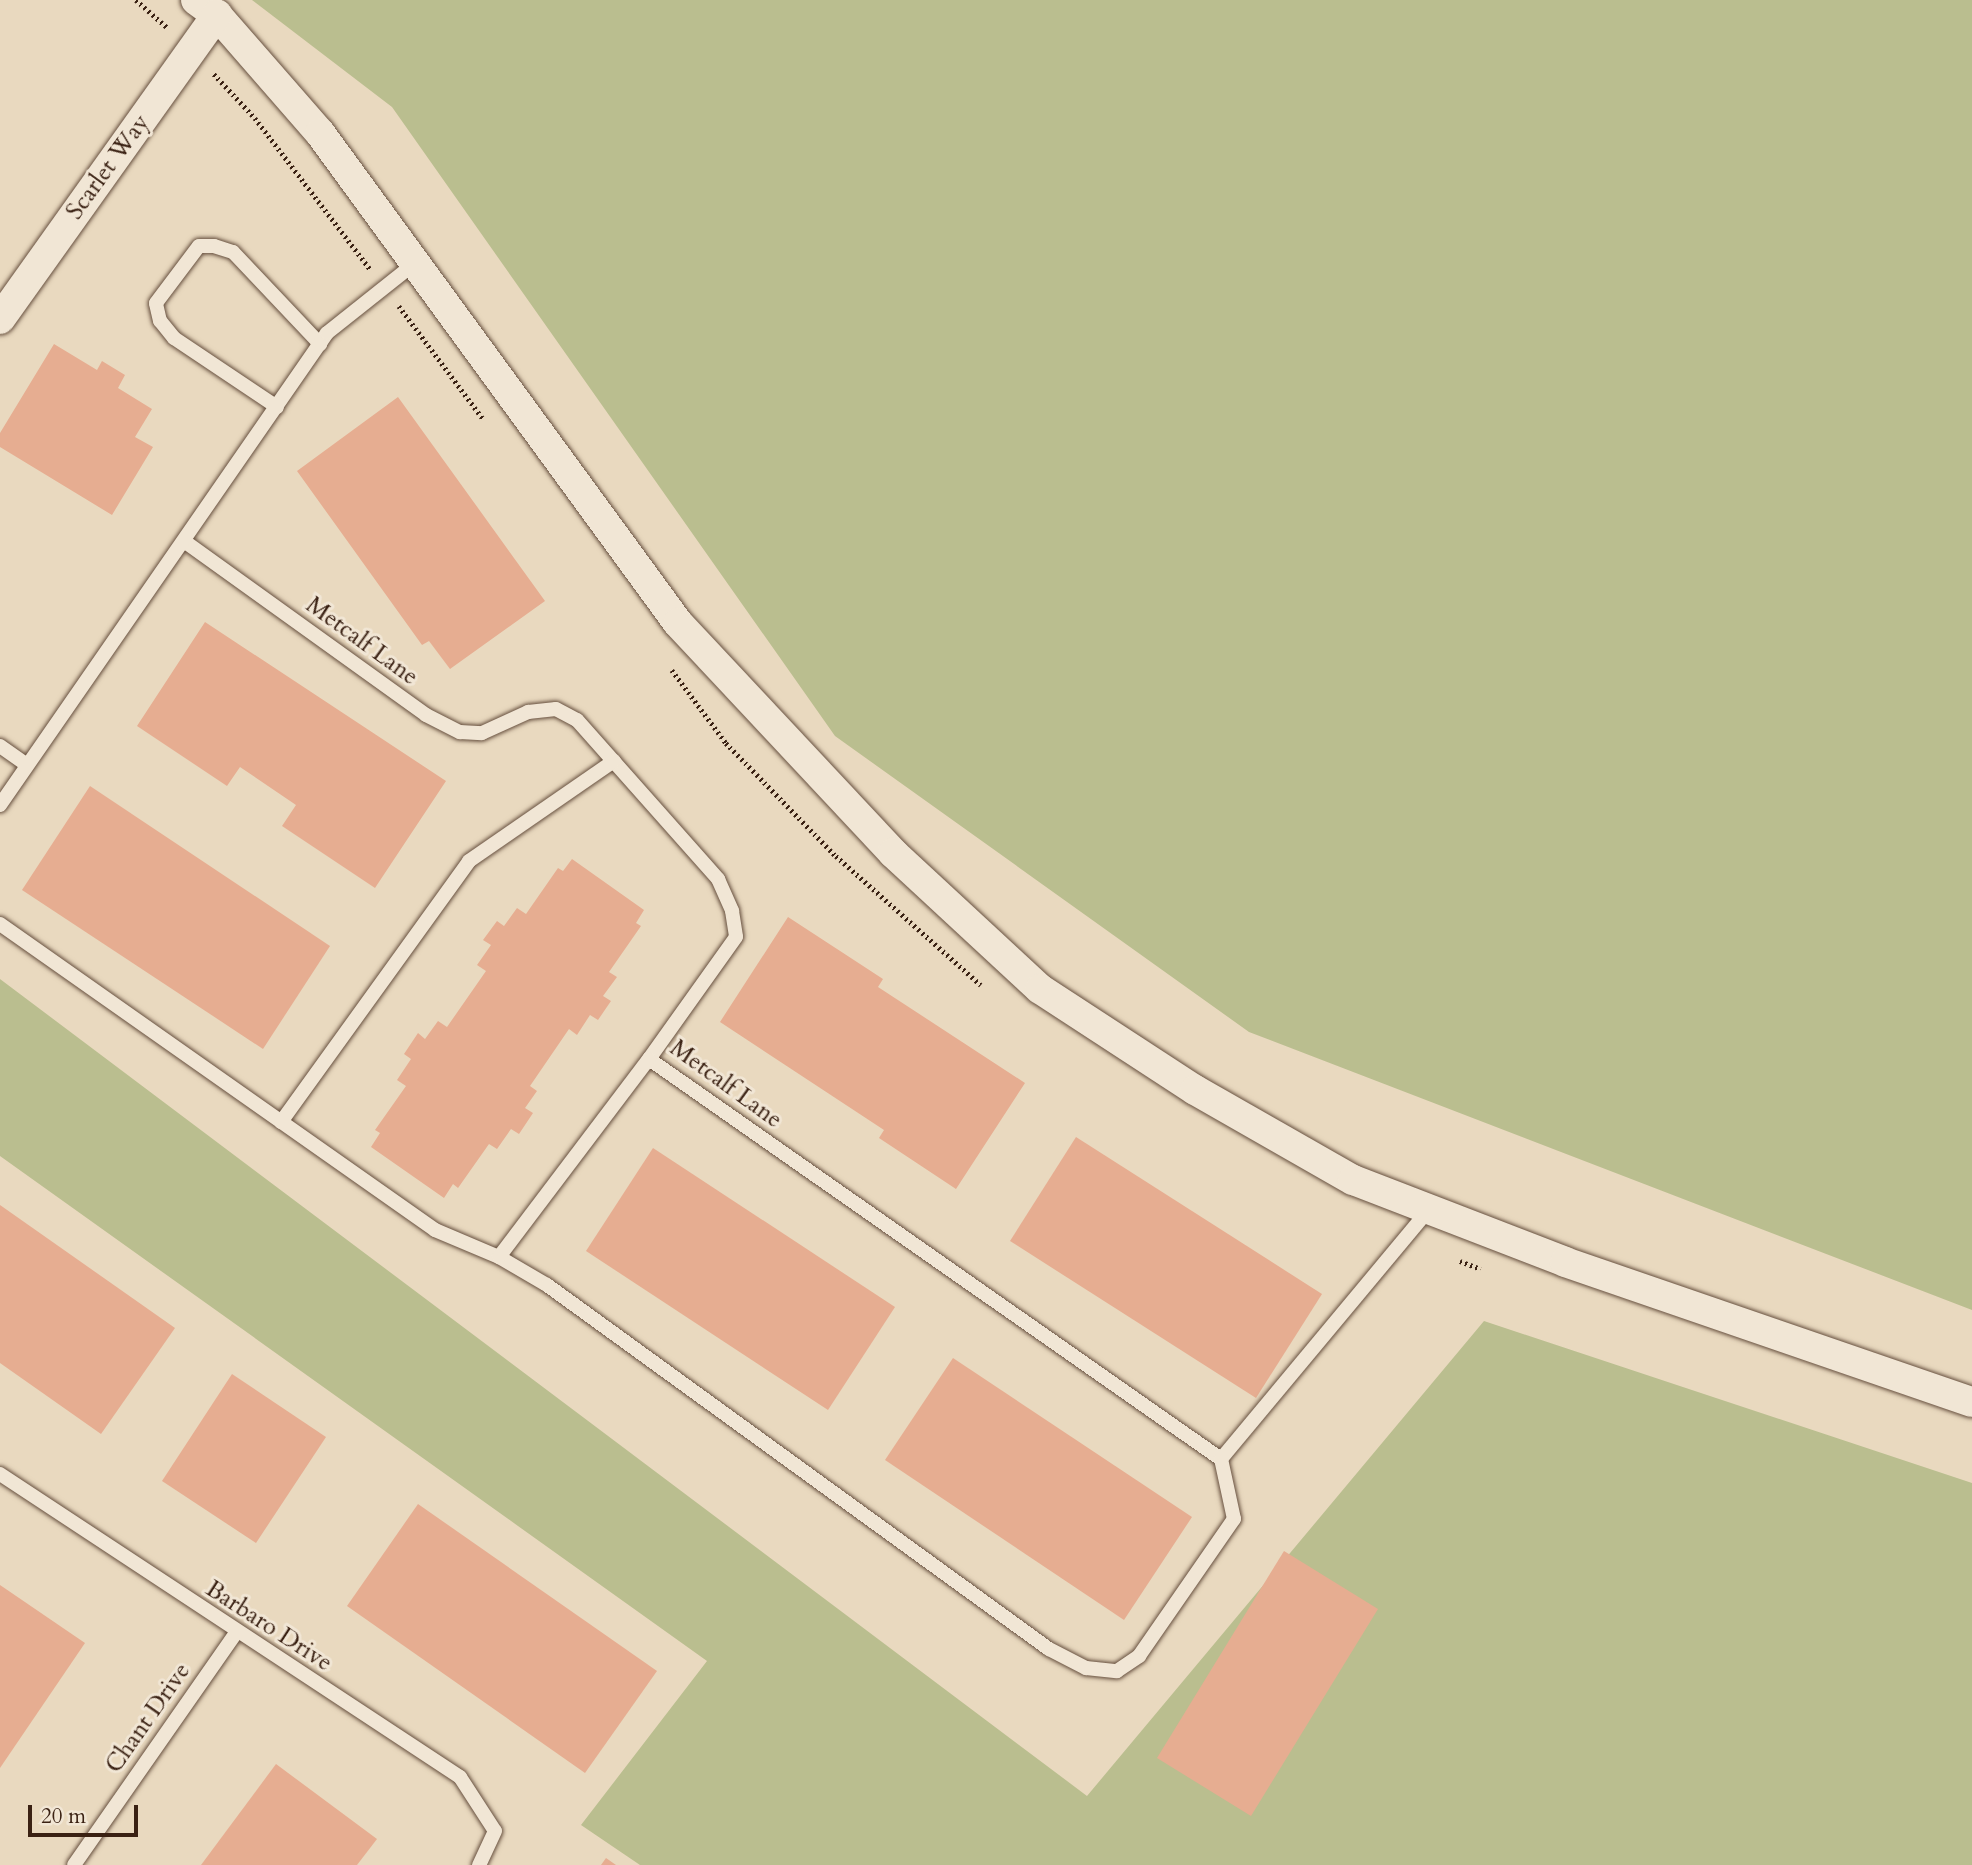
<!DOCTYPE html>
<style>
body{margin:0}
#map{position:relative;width:1972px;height:1865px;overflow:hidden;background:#e9d9bf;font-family:Cardo,serif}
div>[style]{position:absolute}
.green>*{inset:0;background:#babe8f}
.building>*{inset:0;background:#e6ad91}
.path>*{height:4.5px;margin-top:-2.25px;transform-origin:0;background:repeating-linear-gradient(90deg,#3a2113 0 2px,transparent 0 5.5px)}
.roads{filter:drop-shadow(0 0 2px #664f3e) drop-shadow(0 0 2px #664f3e)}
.lane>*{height:14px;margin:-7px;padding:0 7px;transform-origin:7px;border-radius:7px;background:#f1e6d5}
.street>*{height:30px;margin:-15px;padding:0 15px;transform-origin:15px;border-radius:15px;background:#f1e6d5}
span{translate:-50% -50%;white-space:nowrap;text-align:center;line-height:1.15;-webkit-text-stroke:6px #f1e6d5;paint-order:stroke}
.street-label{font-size:24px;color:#3a2113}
.scale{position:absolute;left:28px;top:1805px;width:110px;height:32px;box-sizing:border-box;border:4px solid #3a2113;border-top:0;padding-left:9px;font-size:21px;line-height:24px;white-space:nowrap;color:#3a2113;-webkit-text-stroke:5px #f1e6d5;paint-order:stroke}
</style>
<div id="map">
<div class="green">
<div style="clip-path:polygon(252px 0,1972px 0,1972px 1310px,1249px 1032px,835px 736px,392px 107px)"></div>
<div style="clip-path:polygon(0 979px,1087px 1796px,1484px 1321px,1972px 1483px,1972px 1865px,640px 1865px,581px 1825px,707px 1661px,0 1156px)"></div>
</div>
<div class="building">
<div style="clip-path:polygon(54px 344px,97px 370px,102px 361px,125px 375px,118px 388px,152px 409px,135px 437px,153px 447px,112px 515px,0 447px,0 433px)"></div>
<div style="clip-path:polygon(398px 397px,545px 601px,450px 669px,429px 641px,422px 645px,297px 471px)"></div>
<div style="clip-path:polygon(205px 622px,446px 781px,375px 888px,282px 826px,296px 805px,240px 767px,227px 786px,137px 726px)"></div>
<div style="clip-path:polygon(90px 786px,330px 946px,263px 1049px,22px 890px)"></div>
<div style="clip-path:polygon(572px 859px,644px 910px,636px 923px,641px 926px,609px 972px,617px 977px,603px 996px,611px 1001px,598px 1020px,590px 1015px,577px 1035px,569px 1029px,530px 1086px,537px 1091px,525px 1108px,533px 1113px,519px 1134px,511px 1129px,497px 1149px,489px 1144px,458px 1188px,453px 1184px,444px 1198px,371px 1147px,380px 1133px,375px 1130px,406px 1086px,397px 1080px,411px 1059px,404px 1054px,418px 1033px,425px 1039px,438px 1021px,447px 1027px,486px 971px,477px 965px,491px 945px,483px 940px,497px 921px,504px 926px,517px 908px,526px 914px,558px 868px,563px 871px)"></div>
<div style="clip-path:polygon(788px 917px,883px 979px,878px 987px,1025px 1083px,956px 1189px,879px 1138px,884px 1130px,720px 1022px)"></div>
<div style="clip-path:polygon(1076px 1137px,1322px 1294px,1256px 1398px,1010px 1241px)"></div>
<div style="clip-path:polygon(653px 1148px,895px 1307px,828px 1410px,586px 1251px)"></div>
<div style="clip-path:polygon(0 1205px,175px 1328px,101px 1434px,0 1363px)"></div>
<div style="clip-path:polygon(953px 1358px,1192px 1517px,1124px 1620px,885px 1460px)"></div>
<div style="clip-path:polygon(232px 1374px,326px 1437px,256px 1543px,162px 1481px)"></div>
<div style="clip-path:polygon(418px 1504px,657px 1671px,585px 1773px,347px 1606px)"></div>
<div style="clip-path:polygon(1284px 1551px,1378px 1609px,1251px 1816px,1157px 1758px)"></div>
<div style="clip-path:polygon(0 1585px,85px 1643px,0 1768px)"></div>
<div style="clip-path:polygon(276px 1764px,377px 1839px,357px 1865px,201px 1865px)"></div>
<div style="clip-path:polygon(606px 1858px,616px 1865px,601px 1865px)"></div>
</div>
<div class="path">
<div style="left:136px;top:0;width:43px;rotate:41.2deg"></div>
<div style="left:214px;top:74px;width:60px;rotate:47deg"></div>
<div style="left:255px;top:118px;width:190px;rotate:52.7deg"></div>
<div style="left:399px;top:306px;width:142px;rotate:53.3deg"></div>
<div style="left:672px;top:670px;width:91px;rotate:53.5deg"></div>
<div style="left:726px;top:743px;width:158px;rotate:45.8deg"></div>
<div style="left:836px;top:856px;width:194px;rotate:41.7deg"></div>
<div style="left:1460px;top:1261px;width:22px;rotate:21deg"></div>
</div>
<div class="roads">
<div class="lane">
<div style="left:277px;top:407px;width:124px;rotate:-146.2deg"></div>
<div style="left:174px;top:338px;width:22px;rotate:-129deg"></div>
<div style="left:160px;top:321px;width:18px;rotate:-103deg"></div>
<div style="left:156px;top:303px;width:71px;rotate:-53deg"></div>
<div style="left:199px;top:246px;width:15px"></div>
<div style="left:214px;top:246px;width:20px;rotate:18deg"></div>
<div style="left:233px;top:252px;width:127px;rotate:46.6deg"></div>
<div style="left:184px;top:541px;width:298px;rotate:35.7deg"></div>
<div style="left:426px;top:715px;width:38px;rotate:27deg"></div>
<div style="left:460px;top:732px;width:22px;rotate:3deg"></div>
<div style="left:482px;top:733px;width:51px;rotate:-24.5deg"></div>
<div style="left:528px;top:712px;width:28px;rotate:-6deg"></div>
<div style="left:556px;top:709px;width:24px;rotate:28deg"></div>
<div style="left:577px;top:720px;width:213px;rotate:48.4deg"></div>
<div style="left:718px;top:879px;width:35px;rotate:66deg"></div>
<div style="left:732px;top:911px;width:26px;rotate:81deg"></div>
<div style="left:736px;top:937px;width:150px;rotate:125.5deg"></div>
<div style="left:649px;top:1059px;width:698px;rotate:34.97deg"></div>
<div style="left:0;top:746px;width:33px;rotate:35deg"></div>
<div style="left:0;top:805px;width:574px;rotate:-55.29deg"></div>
<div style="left:327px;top:333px;width:112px;rotate:-38.5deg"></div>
<div style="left:0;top:924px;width:532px;rotate:35.12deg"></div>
<div style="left:435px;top:1230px;width:69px;rotate:22.9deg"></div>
<div style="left:499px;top:1257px;width:56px;rotate:30.3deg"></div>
<div style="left:547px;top:1285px;width:620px;rotate:35.95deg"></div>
<div style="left:1049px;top:1649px;width:42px;rotate:27.2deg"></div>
<div style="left:1086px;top:1668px;width:31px;rotate:6deg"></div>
<div style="left:1117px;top:1671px;width:27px;rotate:-34deg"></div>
<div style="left:1139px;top:1656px;width:167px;rotate:-55.3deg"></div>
<div style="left:1234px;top:1519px;width:61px;rotate:-102.2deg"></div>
<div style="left:1221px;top:1459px;width:325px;rotate:-50.2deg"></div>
<div style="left:281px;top:1122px;width:322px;rotate:-54.2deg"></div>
<div style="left:469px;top:861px;width:176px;rotate:-34.6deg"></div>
<div style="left:499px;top:1257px;width:248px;rotate:-52.9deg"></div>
<div style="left:0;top:1474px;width:551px;rotate:33.37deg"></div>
<div style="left:460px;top:1777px;width:64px;rotate:57.1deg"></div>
<div style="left:495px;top:1831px;width:38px;rotate:115deg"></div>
<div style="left:74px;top:1865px;width:283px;rotate:-55.1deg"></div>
</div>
<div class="street">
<div style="left:196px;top:0;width:26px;rotate:36deg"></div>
<div style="left:217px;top:15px;width:157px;rotate:48.9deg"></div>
<div style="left:320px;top:133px;width:607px;rotate:53.85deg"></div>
<div style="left:678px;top:623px;width:315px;rotate:46.9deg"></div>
<div style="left:893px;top:853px;width:200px;rotate:42.8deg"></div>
<div style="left:1040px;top:989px;width:185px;rotate:33.1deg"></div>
<div style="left:1195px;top:1090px;width:182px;rotate:29.7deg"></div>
<div style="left:1353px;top:1180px;width:227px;rotate:21.1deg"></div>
<div style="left:1565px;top:1262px;width:430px;rotate:19deg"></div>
<div style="left:0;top:319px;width:374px;rotate:-54.5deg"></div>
</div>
</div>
<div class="street-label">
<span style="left:108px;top:167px;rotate:-54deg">Scarlet Way</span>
<span style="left:362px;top:641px;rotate:36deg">Metcalf Lane</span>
<span style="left:726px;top:1084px;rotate:36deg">Metcalf Lane</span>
<span style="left:269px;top:1626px;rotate:33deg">Barbaro Drive</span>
<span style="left:148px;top:1718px;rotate:-55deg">Chant Drive</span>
</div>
<div class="scale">20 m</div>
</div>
